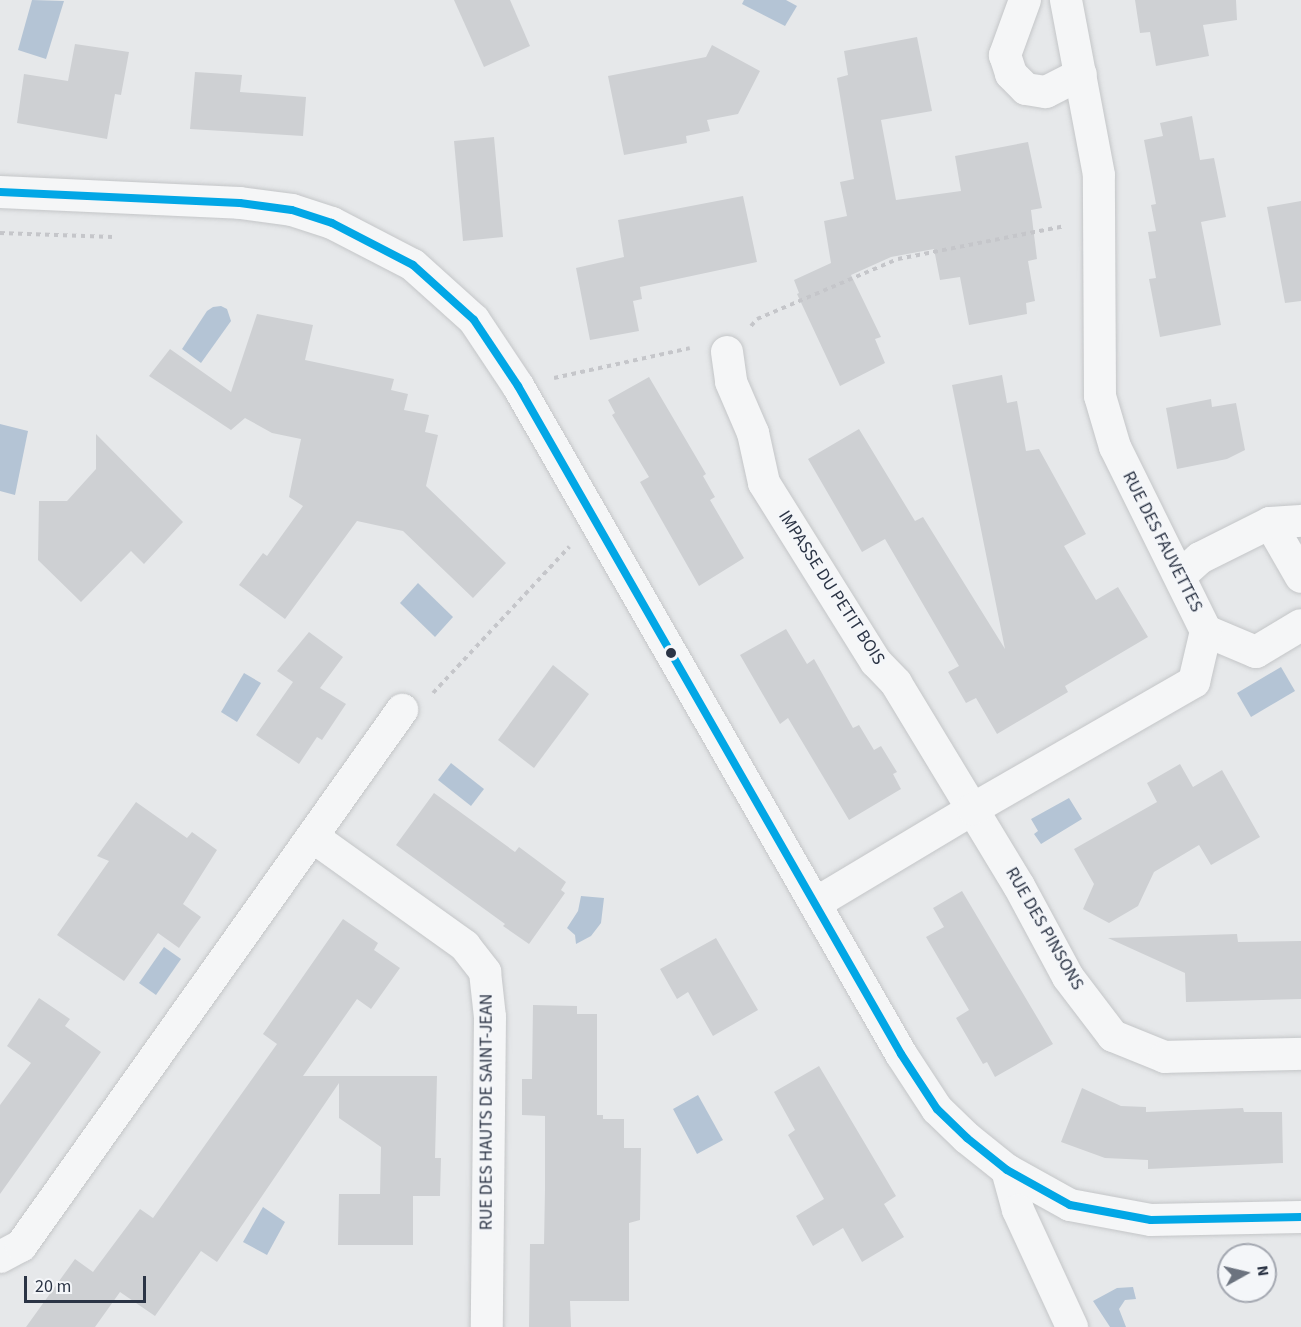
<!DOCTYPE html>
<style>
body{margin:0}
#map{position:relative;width:1301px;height:1327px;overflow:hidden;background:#e6e8ea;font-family:"Source Sans 3",sans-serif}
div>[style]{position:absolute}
.water>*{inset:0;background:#b4c4d5}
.building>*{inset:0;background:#ced0d3}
.path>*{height:4px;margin-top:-2px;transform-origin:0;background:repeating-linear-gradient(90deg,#c5c6ca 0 4.5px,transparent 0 9px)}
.roads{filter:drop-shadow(0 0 2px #c4c6c8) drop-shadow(0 0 2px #c4c6c8)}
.street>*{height:32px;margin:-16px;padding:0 16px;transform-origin:16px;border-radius:16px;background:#f5f6f7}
.bus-1>*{height:8px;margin:-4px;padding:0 4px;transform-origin:4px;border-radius:4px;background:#02a7e6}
.dots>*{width:16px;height:16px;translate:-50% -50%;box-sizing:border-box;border:3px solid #f4f6f9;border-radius:50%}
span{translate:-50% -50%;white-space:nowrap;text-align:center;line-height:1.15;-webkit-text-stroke:5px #f4f6f9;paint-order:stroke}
.street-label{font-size:18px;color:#2b3445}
.north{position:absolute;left:1217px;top:1243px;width:60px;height:60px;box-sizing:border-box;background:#f4f6f9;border:2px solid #a4a8b1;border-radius:50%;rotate:82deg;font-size:16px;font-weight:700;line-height:24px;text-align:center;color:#2b3445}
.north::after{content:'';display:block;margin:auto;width:21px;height:27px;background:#6c737f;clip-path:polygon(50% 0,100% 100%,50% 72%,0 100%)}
.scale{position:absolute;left:24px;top:1276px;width:122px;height:27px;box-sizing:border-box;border:3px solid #2b3445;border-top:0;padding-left:8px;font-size:18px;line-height:21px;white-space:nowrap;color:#2b3445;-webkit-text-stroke:4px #f4f6f9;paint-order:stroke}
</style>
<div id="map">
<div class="water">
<div style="clip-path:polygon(32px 0,64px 1px,46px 59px,18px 50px)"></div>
<div style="clip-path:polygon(744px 0,786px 0,797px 6px,785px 26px,742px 4px)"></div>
<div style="clip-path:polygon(221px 306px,227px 309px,231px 321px,201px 363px,182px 349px,207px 311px,213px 307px)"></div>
<div style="clip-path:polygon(0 424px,28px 431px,15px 495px,0 491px)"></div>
<div style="clip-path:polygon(418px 583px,453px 617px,435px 637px,400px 603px)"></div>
<div style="clip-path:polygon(1281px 667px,1295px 691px,1251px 717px,1237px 693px)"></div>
<div style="clip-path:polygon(244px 673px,261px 683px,237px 722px,221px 712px)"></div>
<div style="clip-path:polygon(451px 763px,484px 789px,471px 806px,438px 780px)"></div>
<div style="clip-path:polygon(1069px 798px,1082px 819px,1041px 844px,1034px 834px,1038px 831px,1031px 819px)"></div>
<div style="clip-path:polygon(581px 896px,604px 898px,601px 923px,591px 936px,576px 944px,575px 935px,567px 928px,578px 911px)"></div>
<div style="clip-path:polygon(164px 947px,181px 959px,156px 995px,139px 983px)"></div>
<div style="clip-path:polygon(698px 1095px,723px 1140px,697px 1154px,673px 1109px)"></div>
<div style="clip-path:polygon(263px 1207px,285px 1222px,267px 1255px,243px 1242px)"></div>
<div style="clip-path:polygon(1133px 1287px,1136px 1299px,1125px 1300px,1119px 1309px,1126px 1327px,1110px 1327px,1093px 1301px,1117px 1288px)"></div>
</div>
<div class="building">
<div style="clip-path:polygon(454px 0,510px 0,530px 46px,484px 67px)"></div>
<div style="clip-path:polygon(1135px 0,1236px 0,1237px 20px,1203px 25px,1209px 56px,1156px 66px,1150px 32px,1140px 33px)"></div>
<div style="clip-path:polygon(917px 37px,932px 111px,881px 120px,896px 200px,961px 191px,955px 156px,1028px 142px,1042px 208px,1031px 210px,1037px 259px,1028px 261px,1035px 301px,1026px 303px,1027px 314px,969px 325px,960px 277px,940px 280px,934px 249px,891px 257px,851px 275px,881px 337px,875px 339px,885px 363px,840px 386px,797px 294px,799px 293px,794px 280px,831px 263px,824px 221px,847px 216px,840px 182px,854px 179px,837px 78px,848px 75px,844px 51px)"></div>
<div style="clip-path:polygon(75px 44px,129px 52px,121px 95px,115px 94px,107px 139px,17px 123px,24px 74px,68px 81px)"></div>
<div style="clip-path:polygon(712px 45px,760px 71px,738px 114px,707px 120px,710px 131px,686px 136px,687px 143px,624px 155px,608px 76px,706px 57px)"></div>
<div style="clip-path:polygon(195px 72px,242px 75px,240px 92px,306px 97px,303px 136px,190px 129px)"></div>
<div style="clip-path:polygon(1192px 116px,1200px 160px,1214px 158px,1226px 217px,1201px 222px,1221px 325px,1160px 337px,1149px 279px,1156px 278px,1148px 232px,1156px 231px,1151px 205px,1156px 204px,1144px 140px,1163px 136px,1160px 123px)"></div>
<div style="clip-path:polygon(494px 137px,503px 237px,463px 241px,454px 141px)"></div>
<div style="clip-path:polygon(743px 196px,757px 262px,640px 287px,642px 299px,633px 301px,639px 331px,590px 340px,576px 268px,624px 257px,618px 220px)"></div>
<div style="clip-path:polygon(1301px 201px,1301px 301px,1285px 303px,1267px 207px)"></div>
<div style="clip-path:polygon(257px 314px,313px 325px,305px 360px,394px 379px,391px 390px,408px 394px,404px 410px,429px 415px,425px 432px,438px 435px,426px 486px,506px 563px,473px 598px,403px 531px,357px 521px,285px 619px,239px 585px,263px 553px,267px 556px,303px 506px,289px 497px,301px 439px,272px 433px,245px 418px,231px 430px,149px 376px,170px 349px,231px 392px)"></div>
<div style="clip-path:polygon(1002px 375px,1007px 403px,1017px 401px,1026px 451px,1039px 449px,1086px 534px,1064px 546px,1096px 600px,1118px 587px,1148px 637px,1065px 686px,1068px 692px,997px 734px,976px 698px,966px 703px,948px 672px,959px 666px,885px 539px,862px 552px,808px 459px,859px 429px,915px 521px,923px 517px,1005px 649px,952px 385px)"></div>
<div style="clip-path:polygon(649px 377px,706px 474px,703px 476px,715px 497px,710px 500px,744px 558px,699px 586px,640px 482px,649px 477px,612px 415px,615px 413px,608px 400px)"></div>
<div style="clip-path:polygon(1211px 399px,1212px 407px,1236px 403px,1245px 450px,1227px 459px,1177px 469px,1166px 408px)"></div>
<div style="clip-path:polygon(96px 434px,183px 522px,144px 564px,131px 551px,81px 602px,38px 560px,39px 501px,67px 501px,96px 469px)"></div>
<div style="clip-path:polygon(786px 629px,807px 664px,814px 659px,853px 728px,859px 725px,874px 750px,881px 746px,897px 772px,893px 774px,901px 789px,849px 820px,788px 718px,780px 724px,740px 655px)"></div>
<div style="clip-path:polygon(309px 632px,343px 657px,320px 688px,346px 704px,322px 740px,317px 737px,299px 764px,256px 735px,293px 682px,277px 671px)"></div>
<div style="clip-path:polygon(553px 665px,589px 694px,534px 768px,498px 740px)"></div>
<div style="clip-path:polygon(1180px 764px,1193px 787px,1222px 770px,1260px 837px,1211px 865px,1199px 845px,1154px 872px,1138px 906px,1109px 923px,1083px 909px,1094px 884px,1074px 849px,1157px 802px,1147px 783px)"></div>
<div style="clip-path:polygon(434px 793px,515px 852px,519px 847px,566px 882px,561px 890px,565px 893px,529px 944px,503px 926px,505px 924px,396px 845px)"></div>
<div style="clip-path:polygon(136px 802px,187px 838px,192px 832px,217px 850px,183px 904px,201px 917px,190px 932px,179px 948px,158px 933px,124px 981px,57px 935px,109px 861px,97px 856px)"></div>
<div style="clip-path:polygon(962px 891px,1053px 1044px,995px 1077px,987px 1062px,983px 1064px,956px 1018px,969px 1010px,926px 937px,944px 927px,933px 908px)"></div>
<div style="clip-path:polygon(343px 919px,378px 943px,374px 950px,400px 968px,371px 1009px,357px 999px,303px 1076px,437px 1076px,435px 1158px,441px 1158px,440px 1196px,413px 1196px,413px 1245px,338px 1245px,339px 1194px,380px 1194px,381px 1147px,339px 1118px,339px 1083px,217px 1262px,201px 1251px,155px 1316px,120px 1292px,95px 1327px,26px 1327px,75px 1259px,93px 1272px,140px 1209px,153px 1218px,277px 1044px,263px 1034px)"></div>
<div style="clip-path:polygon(1237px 934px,1238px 942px,1301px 941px,1301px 999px,1186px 1002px,1185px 973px,1108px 938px)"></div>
<div style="clip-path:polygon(716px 938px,758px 1010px,713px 1036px,688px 992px,677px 999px,660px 969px)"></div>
<div style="clip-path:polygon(39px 998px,70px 1019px,65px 1026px,101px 1052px,0 1194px,0 1105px,31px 1063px,7px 1046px)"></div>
<div style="clip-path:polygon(533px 1005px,577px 1006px,577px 1014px,597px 1014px,597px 1115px,603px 1115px,603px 1119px,624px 1119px,624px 1148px,641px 1148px,640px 1220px,629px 1223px,629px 1301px,570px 1301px,571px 1327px,529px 1327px,530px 1244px,544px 1244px,545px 1189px,545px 1116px,522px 1115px,522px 1079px,532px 1079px)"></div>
<div style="clip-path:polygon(819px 1066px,896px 1196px,884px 1204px,904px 1237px,862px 1262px,843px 1228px,813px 1246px,796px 1216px,824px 1199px,788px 1135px,795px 1130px,774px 1092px)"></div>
<div style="clip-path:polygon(1082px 1088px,1121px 1106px,1146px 1107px,1146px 1112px,1243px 1108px,1244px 1112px,1282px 1112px,1283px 1163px,1148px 1169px,1148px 1160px,1105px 1158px,1061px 1142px)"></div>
</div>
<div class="path">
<div style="left:0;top:233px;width:113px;rotate:2deg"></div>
<div style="left:751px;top:326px;width:9px;rotate:-49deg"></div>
<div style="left:757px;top:319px;width:153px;rotate:-23.1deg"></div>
<div style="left:898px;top:259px;width:169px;rotate:-11.2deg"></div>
<div style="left:554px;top:378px;width:139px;rotate:-12.4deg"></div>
<div style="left:433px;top:693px;width:200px;rotate:-47deg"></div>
</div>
<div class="roads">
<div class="street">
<div style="left:1025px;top:0;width:59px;rotate:110deg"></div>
<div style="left:1005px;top:55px;width:20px;rotate:72deg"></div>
<div style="left:1011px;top:74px;width:21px;rotate:45deg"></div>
<div style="left:1026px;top:89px;width:20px;rotate:9deg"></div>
<div style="left:1046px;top:92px;width:39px;rotate:-27deg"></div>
<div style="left:0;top:192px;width:240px;rotate:2.6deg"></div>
<div style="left:240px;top:203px;width:52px;rotate:7.7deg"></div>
<div style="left:292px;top:210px;width:42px;rotate:18deg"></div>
<div style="left:332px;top:223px;width:91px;rotate:27.4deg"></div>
<div style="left:413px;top:265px;width:82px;rotate:42deg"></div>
<div style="left:474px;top:320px;width:79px;rotate:56.3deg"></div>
<div style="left:518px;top:386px;width:770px;rotate:60.17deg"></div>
<div style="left:901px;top:1054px;width:66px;rotate:56.8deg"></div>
<div style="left:937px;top:1109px;width:42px;rotate:44deg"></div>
<div style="left:967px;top:1138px;width:51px;rotate:38.7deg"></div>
<div style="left:1007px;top:1170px;width:72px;rotate:29.1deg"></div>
<div style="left:1070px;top:1205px;width:82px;rotate:10.5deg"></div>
<div style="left:1151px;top:1220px;width:150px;rotate:-1.1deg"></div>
<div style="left:727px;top:352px;width:30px;rotate:82deg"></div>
<div style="left:731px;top:382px;width:56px;rotate:66.7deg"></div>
<div style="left:753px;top:433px;width:51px;rotate:77.6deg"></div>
<div style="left:764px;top:483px;width:211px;rotate:58deg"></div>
<div style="left:876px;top:662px;width:29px;rotate:46deg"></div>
<div style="left:896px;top:683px;width:237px;rotate:58.8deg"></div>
<div style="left:1019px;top:886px;width:103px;rotate:61.7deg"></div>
<div style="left:1068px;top:977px;width:74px;rotate:52.7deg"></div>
<div style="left:1113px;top:1036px;width:56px;rotate:22deg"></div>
<div style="left:1165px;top:1057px;width:136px;rotate:-1.3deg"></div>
<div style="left:1270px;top:523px;width:62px;rotate:60.1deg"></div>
<div style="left:1181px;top:575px;width:25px;rotate:-42deg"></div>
<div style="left:1200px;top:558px;width:78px;rotate:-26.6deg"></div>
<div style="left:1270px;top:523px;width:31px;rotate:-4deg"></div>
<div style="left:1206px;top:631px;width:54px;rotate:22.8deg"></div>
<div style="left:1256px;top:652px;width:52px;rotate:-31deg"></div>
<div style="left:313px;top:837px;width:187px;rotate:35.6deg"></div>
<div style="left:465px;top:946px;width:33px;rotate:52deg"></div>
<div style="left:485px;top:972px;width:45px;rotate:83.7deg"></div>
<div style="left:490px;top:1017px;width:310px;rotate:90.6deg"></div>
<div style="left:816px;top:903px;width:183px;rotate:-30.9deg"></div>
<div style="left:973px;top:809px;width:255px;rotate:-29.9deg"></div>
<div style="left:1194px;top:682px;width:52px;rotate:-76.8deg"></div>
<div style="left:1206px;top:631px;width:205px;rotate:-116.3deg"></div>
<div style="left:1115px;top:447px;width:53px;rotate:-106.4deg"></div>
<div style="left:1100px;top:396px;width:221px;rotate:-90.3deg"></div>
<div style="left:1099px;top:175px;width:178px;rotate:-100.7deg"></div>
<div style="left:1007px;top:1170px;width:41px;rotate:74.6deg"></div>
<div style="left:1018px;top:1210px;width:129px;rotate:65.2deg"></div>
<div style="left:0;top:1257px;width:24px;rotate:-28deg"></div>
<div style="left:21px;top:1246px;width:658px;rotate:-54.59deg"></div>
</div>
</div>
<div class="bus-1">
<div style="left:0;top:192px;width:240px;rotate:2.6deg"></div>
<div style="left:240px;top:203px;width:52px;rotate:7.7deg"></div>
<div style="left:292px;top:210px;width:42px;rotate:18deg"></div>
<div style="left:332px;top:223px;width:91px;rotate:27.4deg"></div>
<div style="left:413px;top:265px;width:82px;rotate:42deg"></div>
<div style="left:474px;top:320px;width:79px;rotate:56.3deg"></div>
<div style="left:518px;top:386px;width:770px;rotate:60.17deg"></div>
<div style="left:901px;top:1054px;width:66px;rotate:56.8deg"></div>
<div style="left:937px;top:1109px;width:42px;rotate:44deg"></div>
<div style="left:967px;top:1138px;width:51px;rotate:38.7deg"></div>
<div style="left:1007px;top:1170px;width:72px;rotate:29.1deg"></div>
<div style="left:1070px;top:1205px;width:82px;rotate:10.5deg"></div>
<div style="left:1151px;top:1220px;width:150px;rotate:-1.1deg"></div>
</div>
<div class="dots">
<div style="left:671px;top:653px;background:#2b3445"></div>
</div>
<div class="street-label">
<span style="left:1162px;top:542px;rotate:63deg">RUE DES FAUVETTES</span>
<span style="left:831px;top:588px;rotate:57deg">IMPASSE DU PETIT BOIS</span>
<span style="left:1044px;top:929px;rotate:60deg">RUE DES PINSONS</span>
<span style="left:487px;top:1112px;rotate:-90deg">RUE DES HAUTS DE SAINT-JEAN</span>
</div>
<div class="north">N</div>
<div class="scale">20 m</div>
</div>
